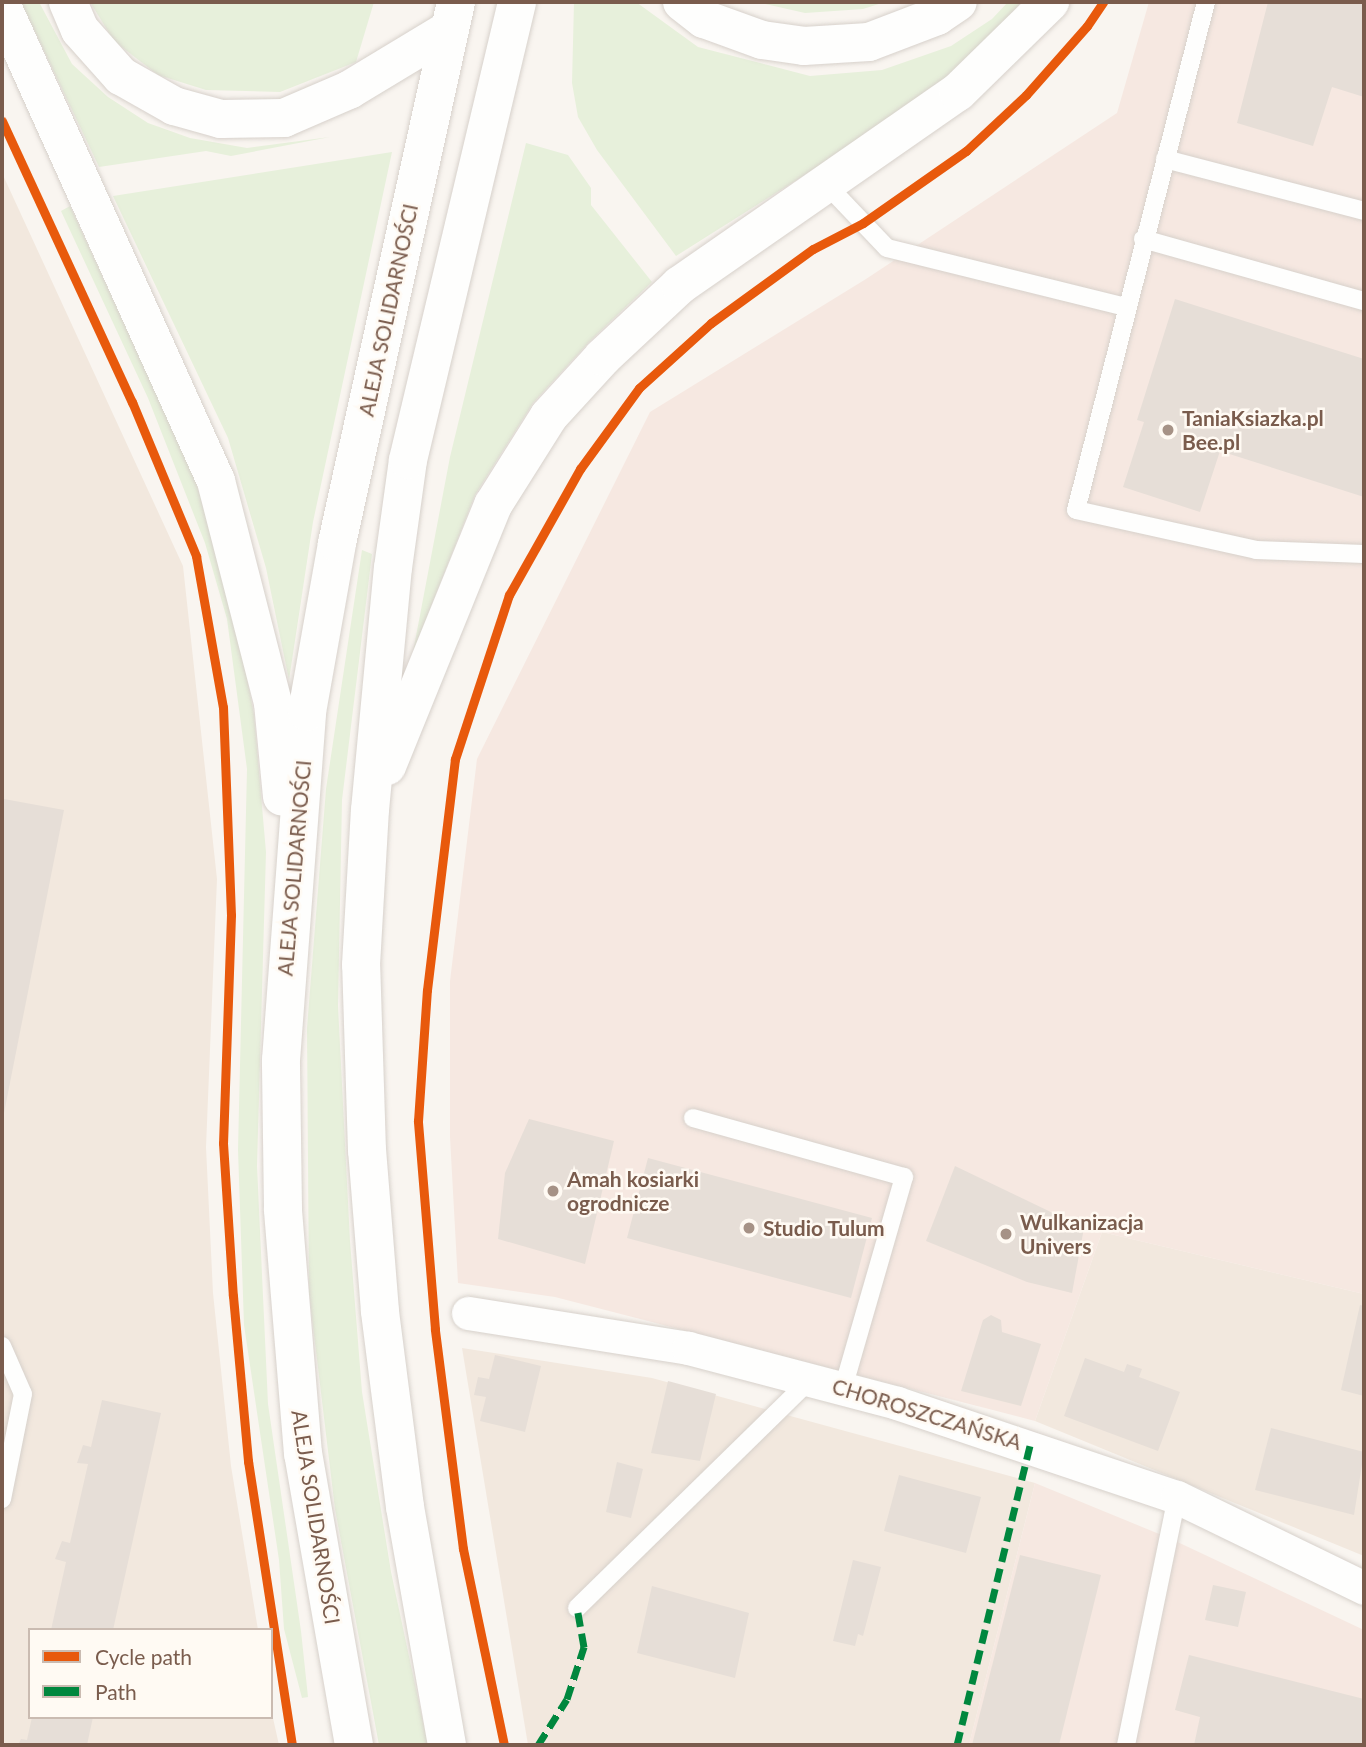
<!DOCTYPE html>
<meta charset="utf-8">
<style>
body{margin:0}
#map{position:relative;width:1366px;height:1747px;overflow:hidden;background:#f9f5f0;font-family:Lato,sans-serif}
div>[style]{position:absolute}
.residential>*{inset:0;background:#f2e8de}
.commercial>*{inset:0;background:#f6e8e1}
.green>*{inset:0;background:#e7f0db}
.building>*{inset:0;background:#e6ded7}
.roads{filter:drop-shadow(0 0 2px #d7d1cb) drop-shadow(0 0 2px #d7d1cb)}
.lane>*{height:18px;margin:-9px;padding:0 9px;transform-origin:9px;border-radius:9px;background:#fefefd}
.street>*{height:33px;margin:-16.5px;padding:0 16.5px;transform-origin:16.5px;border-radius:16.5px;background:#fefefd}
.secondary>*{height:38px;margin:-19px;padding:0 19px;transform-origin:19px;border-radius:19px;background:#fefefd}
.quiet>*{height:7px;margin-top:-3.5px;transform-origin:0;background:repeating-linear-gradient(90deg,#00873e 0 14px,transparent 0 21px)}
.cycleway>*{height:9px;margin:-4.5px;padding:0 4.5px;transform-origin:4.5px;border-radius:4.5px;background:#e8590c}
.dots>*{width:19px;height:19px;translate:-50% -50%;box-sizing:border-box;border:4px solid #fffaf3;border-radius:50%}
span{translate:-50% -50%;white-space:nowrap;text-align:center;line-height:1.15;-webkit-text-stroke:5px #fffaf3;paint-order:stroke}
.street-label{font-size:21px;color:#7a5c4d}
.poi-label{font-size:21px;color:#7a5c4d;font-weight:700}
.left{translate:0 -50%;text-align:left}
.frame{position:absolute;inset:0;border:4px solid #7a5c4d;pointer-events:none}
.legend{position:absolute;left:28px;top:1628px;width:245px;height:91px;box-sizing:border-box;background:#fffaf3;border:2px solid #cabbb1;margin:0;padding:9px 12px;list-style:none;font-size:21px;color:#7a5c4d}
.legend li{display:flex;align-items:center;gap:14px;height:35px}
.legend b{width:35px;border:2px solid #cabbb1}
</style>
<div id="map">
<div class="residential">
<div style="clip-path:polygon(2px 173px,183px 566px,217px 879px,206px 1147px,213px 1293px,231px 1466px,258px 1630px,30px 1630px,30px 1717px,271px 1717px,271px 1709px,279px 1745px,2px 1745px)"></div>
<div style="clip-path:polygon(1102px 1232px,1364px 1294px,1364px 1556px,1035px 1421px)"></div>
<div style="clip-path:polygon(462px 1348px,652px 1378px,1035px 1483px,969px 1745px,528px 1745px)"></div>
</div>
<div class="commercial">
<div style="clip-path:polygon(1149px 2px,1364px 2px,1364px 1294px,1102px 1232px,1035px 1421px,555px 1297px,458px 1283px,450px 1137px,450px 981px,477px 759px,650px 412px,866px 279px,1117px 113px)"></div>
<div style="clip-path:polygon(1035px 1483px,1169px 1538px,1364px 1630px,1364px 1745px,969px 1745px)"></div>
</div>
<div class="green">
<div style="clip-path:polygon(21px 2px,39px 2px,72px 64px,108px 97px,148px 123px,190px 138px,247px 148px,330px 137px,231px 156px,206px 151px,99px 167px)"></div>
<div style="clip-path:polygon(90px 2px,374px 2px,356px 62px,280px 92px,206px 90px,158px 75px,114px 41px)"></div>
<div style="clip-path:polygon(574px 2px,636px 2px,698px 47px,810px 76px,882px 70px,951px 46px,992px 19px,1008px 2px,1021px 2px,999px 29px,946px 78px,873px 132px,676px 256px,597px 150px,578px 117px,572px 83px)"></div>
<div style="clip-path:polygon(757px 2px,885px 2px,863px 9px,805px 13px)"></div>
<div style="clip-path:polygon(526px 143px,568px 155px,591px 188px,591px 205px,652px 282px,591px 340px,533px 403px,475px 495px,413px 652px,450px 457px)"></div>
<div style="clip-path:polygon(392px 152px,313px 522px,289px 680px,266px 568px,228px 438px,113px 196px)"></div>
<div style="clip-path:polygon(70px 206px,193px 473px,231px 595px,254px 715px,266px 852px,257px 1166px,268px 1404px,301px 1631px,308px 1697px,302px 1698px,284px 1629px,279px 1560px,244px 1325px,238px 1150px,247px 769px,227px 619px,205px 543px,148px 398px,61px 211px)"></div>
<div style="clip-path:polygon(362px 550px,372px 554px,342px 800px,338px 1006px,350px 1241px,362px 1392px,391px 1572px,428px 1745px,379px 1745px,335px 1509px,309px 1293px,307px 1028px,326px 789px)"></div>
</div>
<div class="building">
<div style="clip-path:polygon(1268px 2px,1364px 2px,1364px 97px,1332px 87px,1313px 146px,1237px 123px)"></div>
<div style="clip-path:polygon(1175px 299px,1364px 359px,1364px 497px,1220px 451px,1200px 512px,1123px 487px,1144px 422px,1137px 420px)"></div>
<div style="clip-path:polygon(4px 799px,64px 810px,3px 1118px,2px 811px)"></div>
<div style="clip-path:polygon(529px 1119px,614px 1141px,585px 1264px,498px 1239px,505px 1173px)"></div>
<div style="clip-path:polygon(648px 1158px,872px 1218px,851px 1298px,627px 1238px)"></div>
<div style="clip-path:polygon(955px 1166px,1084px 1228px,1072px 1293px,1027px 1282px,926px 1241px)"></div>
<div style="clip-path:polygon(1360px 1305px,1364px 1306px,1364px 1396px,1341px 1390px)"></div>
<div style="clip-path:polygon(991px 1315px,1001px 1320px,1002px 1332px,1041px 1344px,1021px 1406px,961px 1391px,983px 1320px)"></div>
<div style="clip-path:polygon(495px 1355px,541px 1366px,525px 1432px,480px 1421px,486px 1397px,474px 1395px,478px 1377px,489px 1379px)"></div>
<div style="clip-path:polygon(1085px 1358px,1124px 1372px,1127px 1364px,1142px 1369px,1139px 1377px,1180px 1392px,1158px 1451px,1064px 1416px)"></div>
<div style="clip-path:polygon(668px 1381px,716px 1394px,700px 1461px,651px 1453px)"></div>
<div style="clip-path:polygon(102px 1400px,161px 1413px,113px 1630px,51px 1630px,66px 1562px,55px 1559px,62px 1541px,70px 1543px,88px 1464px,77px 1463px,83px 1445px,91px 1447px)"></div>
<div style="clip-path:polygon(1271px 1428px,1364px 1452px,1354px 1515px,1255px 1490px)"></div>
<div style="clip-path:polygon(617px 1462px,643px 1469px,631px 1518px,606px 1512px)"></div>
<div style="clip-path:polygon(899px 1475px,981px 1497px,966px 1553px,884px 1531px)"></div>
<div style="clip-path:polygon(1020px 1555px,1101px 1575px,1059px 1745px,972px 1745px)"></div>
<div style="clip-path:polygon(853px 1560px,881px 1567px,863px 1636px,858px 1634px,855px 1646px,833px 1641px)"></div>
<div style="clip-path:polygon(1213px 1585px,1246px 1592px,1238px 1627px,1205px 1620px)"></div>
<div style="clip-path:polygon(652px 1586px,749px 1613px,735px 1678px,637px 1653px)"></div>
<div style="clip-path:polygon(1189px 1655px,1364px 1699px,1364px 1745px,1194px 1745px,1200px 1717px,1175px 1710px)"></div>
<div style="clip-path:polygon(32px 1717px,93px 1717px,87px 1745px,18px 1745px,21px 1739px,27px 1740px)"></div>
</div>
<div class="roads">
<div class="lane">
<div style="left:1206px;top:2px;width:524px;rotate:104.35deg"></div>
<div style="left:1076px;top:510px;width:184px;rotate:12.5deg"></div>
<div style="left:1256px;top:550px;width:108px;rotate:2.1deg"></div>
<div style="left:1165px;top:159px;width:206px;rotate:14.6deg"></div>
<div style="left:826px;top:184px;width:88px;rotate:46.4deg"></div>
<div style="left:887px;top:248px;width:246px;rotate:13.9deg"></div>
<div style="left:1143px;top:239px;width:230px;rotate:15.7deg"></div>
<div style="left:693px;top:1118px;width:219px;rotate:15.6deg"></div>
<div style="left:904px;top:1177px;width:221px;rotate:106.1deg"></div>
<div style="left:2px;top:1346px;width:52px;rotate:66.4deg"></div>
<div style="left:23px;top:1394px;width:107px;rotate:101.3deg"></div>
<div style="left:577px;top:1608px;width:326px;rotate:-44.4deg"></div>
<div style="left:1126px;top:1745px;width:253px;rotate:-78.4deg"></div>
</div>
<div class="street">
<div style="left:468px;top:1313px;width:223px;rotate:9deg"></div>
<div style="left:688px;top:1348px;width:216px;rotate:14.7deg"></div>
<div style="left:897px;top:1403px;width:295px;rotate:18.6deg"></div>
<div style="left:1177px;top:1497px;width:208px;rotate:25.9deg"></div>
</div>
<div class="secondary">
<div style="left:68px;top:2px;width:30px;rotate:67deg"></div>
<div style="left:80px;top:30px;width:62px;rotate:48.3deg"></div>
<div style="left:121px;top:76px;width:61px;rotate:29.5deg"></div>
<div style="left:174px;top:106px;width:49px;rotate:15.5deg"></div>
<div style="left:221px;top:119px;width:63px;rotate:-0.9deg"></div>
<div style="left:284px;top:118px;width:71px;rotate:-23.3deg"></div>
<div style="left:349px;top:90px;width:118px;rotate:-31.1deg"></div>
<div style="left:682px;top:2px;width:28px;rotate:38deg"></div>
<div style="left:704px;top:19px;width:62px;rotate:19.9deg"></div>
<div style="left:762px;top:40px;width:42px;rotate:8.1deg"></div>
<div style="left:804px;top:46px;width:65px;rotate:-3.5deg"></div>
<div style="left:869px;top:42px;width:73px;rotate:-20.9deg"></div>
<div style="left:937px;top:16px;width:25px;rotate:-34deg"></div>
<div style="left:2px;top:6px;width:521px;rotate:65.75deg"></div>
<div style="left:216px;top:481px;width:229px;rotate:75.6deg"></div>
<div style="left:273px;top:703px;width:94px;rotate:84.5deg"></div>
<div style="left:387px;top:766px;width:282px;rotate:-67.9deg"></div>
<div style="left:493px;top:505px;width:105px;rotate:-57.8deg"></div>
<div style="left:549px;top:416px;width:80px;rotate:-47.5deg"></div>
<div style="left:603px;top:357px;width:105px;rotate:-43.1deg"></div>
<div style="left:680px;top:285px;width:338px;rotate:-34.8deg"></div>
<div style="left:958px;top:92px;width:129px;rotate:-44.4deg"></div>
<div style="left:354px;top:1745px;width:295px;rotate:-99.9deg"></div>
<div style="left:303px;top:1454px;width:246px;rotate:-94.7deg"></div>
<div style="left:283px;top:1209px;width:149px;rotate:-90.8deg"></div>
<div style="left:281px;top:1060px;width:349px;rotate:-85.7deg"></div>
<div style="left:307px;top:712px;width:172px;rotate:-79.9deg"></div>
<div style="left:337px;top:543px;width:554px;rotate:-77.59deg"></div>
<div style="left:447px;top:1745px;width:242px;rotate:-100deg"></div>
<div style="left:405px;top:1507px;width:198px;rotate:-97.3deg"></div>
<div style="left:380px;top:1311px;width:161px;rotate:-94.6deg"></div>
<div style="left:367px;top:1151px;width:186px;rotate:-91.8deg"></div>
<div style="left:361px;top:965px;width:155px;rotate:-86.7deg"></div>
<div style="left:370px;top:810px;width:243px;rotate:-84.6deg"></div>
<div style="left:393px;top:568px;width:109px;rotate:-82.1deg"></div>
<div style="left:408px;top:460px;width:471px;rotate:-76.6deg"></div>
</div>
</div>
<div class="quiet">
<div style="left:538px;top:1745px;width:54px;rotate:-57.8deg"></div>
<div style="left:567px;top:1699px;width:55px;rotate:-71.9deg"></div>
<div style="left:584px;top:1647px;width:40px;rotate:-100deg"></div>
<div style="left:957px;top:1745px;width:309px;rotate:-76.3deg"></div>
</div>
<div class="cycleway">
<div style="left:2px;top:121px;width:310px;rotate:65.2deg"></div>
<div style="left:132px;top:402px;width:167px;rotate:67.4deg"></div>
<div style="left:196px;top:556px;width:153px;rotate:79.9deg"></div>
<div style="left:223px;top:707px;width:208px;rotate:87.8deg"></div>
<div style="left:231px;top:915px;width:228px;rotate:92deg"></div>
<div style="left:223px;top:1143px;width:153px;rotate:86.3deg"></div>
<div style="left:233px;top:1296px;width:166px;rotate:84.8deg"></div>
<div style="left:248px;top:1461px;width:287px;rotate:81.2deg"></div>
<div style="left:504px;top:1745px;width:200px;rotate:-101.8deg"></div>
<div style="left:463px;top:1549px;width:222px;rotate:-97.3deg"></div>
<div style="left:435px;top:1329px;width:209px;rotate:-94.7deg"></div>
<div style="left:418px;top:1121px;width:131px;rotate:-86.1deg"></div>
<div style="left:427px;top:990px;width:233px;rotate:-83.1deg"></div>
<div style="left:455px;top:759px;width:173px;rotate:-71.8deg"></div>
<div style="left:509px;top:595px;width:145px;rotate:-60.6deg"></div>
<div style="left:580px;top:469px;width:100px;rotate:-53.9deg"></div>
<div style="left:639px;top:388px;width:97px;rotate:-42.1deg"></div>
<div style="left:711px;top:323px;width:126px;rotate:-36deg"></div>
<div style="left:813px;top:249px;width:56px;rotate:-27.5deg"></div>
<div style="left:863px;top:223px;width:126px;rotate:-35deg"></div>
<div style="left:966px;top:151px;width:82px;rotate:-43deg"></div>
<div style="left:1026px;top:95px;width:92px;rotate:-48.5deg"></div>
<div style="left:1087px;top:26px;width:29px;rotate:-56deg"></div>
</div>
<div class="dots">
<div style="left:1168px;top:430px;background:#a69286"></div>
<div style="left:553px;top:1191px;background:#a69286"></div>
<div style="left:749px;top:1228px;background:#a69286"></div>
<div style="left:1006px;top:1234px;background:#a69286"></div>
</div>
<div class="street-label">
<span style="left:388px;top:310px;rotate:-78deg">ALEJA SOLIDARNOŚCI</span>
<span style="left:294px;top:868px;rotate:-85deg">ALEJA SOLIDARNOŚCI</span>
<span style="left:927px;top:1414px;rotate:17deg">CHOROSZCZAŃSKA</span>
<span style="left:316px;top:1517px;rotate:81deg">ALEJA SOLIDARNOŚCI</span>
</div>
<div class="poi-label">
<span class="left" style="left:1182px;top:430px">TaniaKsiazka.pl<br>Bee.pl</span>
<span class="left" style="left:567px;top:1191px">Amah kosiarki<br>ogrodnicze</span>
<span class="left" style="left:1020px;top:1234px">Wulkanizacja<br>Univers</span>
<span class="left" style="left:763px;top:1228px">Studio Tulum</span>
</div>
<div class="frame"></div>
<ul class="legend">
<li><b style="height:9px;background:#e8590c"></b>Cycle path</li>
<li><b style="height:9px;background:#00873e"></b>Path</li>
</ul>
</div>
